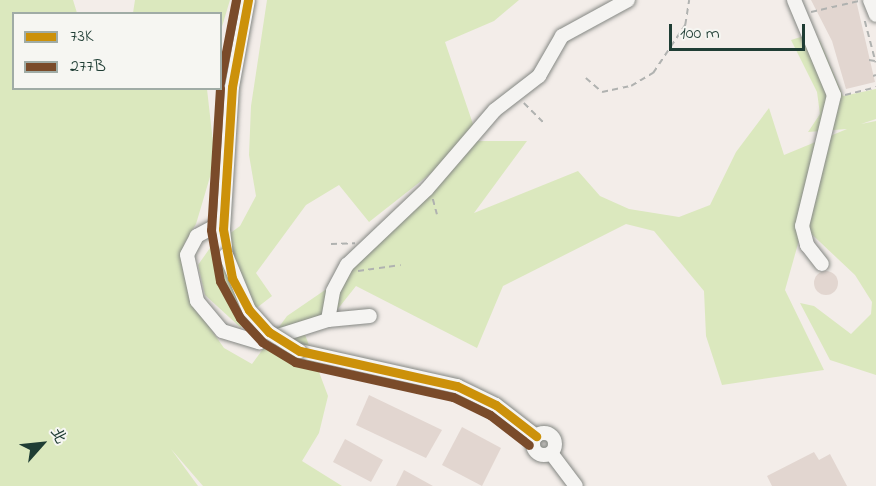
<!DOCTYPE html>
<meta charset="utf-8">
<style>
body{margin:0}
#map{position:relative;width:876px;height:486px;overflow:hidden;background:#f3ede9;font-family:"Indie Flower","LXGW WenKai TC",sans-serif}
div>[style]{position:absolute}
.green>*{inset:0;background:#dbe8be}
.building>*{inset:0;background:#e2d6d0}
.round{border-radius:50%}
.path>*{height:1.5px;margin-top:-0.75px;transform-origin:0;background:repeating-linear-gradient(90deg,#b0b2b0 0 6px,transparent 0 10.5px)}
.roads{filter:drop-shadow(0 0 2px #848783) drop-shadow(0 0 2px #848783)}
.minor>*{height:14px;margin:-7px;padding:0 7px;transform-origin:7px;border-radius:7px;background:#f5f4f2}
.minor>.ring{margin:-7px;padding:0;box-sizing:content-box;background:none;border:14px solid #f5f4f2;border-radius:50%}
.bridges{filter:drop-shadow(0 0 2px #848783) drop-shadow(0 0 2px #848783)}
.minor-bridge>*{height:14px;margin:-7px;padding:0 7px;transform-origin:7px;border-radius:7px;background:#f5f4f2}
.bus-1>*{height:9px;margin:-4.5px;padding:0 4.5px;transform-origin:4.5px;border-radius:4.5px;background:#cc910a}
.bus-2>*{height:9px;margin:-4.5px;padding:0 4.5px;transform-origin:4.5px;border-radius:4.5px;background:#7a4b2a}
span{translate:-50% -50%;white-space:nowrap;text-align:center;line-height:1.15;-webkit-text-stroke:4.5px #f6f6f2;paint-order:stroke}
.legend{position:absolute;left:12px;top:12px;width:210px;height:78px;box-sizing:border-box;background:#f6f6f2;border:2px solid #a0aca6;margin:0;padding:8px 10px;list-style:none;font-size:18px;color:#1f3d34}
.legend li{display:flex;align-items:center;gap:12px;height:30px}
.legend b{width:30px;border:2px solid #a0aca6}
.north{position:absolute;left:12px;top:414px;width:60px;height:60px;-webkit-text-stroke:4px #f6f6f2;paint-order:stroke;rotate:63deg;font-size:16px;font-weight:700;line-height:24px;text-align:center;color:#1f3d34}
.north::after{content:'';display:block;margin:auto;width:21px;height:27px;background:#1f3d34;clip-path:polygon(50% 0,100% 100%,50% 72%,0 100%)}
.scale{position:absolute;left:669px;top:24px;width:136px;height:27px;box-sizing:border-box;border:3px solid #1f3d34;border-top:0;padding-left:8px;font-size:18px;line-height:21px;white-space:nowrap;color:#1f3d34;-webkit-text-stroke:4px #f6f6f2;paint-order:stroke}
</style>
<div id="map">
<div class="green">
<div style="clip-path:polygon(0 0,73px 0,77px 13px,14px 14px,14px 88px,207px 89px,215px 160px,196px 224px,184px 244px,183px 271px,191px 301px,224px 348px,252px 364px,287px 316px,344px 277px,477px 141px,527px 141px,474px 213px,578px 171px,600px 196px,629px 209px,679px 217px,710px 205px,736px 152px,769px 108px,784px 155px,847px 129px,808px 132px,820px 114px,817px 92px,791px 40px,807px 35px,820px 41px,843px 96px,876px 89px,876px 119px,861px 124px,876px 121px,876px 375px,830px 360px,800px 303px,814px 306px,851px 334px,871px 314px,872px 302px,855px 275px,803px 226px,785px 290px,824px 370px,722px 385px,706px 336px,704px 291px,654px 231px,626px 224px,503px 286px,477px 348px,356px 286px,337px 310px,301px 324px,328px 396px,319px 433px,302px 461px,342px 486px,203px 486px,171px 449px,198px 486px,0 486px)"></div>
<div style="clip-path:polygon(135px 0,230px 0,221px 30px,220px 14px,133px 13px)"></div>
<div style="clip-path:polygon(267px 0,519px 0,494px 21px,445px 42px,474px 127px,444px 163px,369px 222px,339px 185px,306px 205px,256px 273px,272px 296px,245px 317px,241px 328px,205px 295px,198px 265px,210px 248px,240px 226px,256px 196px,249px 155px,251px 106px)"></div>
</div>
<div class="building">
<div style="clip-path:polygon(811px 0,856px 0,875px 82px,846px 89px,832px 41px)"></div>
<div class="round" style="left:814px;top:271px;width:24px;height:24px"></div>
<div style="clip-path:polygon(369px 395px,442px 430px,426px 458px,356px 425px)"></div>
<div style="clip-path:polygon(462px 427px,501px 448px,482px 486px,442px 465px)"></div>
<div style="clip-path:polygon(345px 439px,383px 460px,371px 482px,333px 462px)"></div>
<div style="clip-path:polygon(814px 452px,819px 460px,830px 454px,847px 486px,772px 486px,767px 476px)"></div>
<div style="clip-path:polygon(404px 470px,433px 486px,396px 486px)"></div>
</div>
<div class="path">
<div style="left:811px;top:12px;width:49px;rotate:-12.9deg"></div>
<div style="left:865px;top:21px;width:43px;rotate:75.3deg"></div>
<div style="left:869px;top:60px;width:6px;rotate:9deg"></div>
<div style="left:873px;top:76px;width:3px;rotate:-18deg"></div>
<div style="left:586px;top:78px;width:21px;rotate:41deg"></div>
<div style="left:602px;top:92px;width:30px;rotate:-12deg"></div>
<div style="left:631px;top:86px;width:26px;rotate:-31deg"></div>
<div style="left:653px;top:73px;width:58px;rotate:-56.3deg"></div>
<div style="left:685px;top:25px;width:25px;rotate:-81deg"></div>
<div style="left:845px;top:95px;width:32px;rotate:-14deg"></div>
<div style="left:524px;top:103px;width:27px;rotate:45deg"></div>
<div style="left:433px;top:199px;width:16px;rotate:75deg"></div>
<div style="left:331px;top:244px;width:24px;rotate:-2deg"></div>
<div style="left:358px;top:271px;width:43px;rotate:-7.9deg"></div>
</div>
<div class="roads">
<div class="minor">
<div style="left:794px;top:0;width:103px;rotate:67.2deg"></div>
<div style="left:834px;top:95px;width:135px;rotate:103.7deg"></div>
<div style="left:802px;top:226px;width:20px;rotate:75deg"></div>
<div style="left:807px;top:245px;width:24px;rotate:52deg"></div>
<div style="left:870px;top:0;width:16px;rotate:68deg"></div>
<div style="left:223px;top:222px;width:30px;rotate:152deg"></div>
<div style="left:197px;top:236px;width:21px;rotate:118deg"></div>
<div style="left:187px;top:255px;width:47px;rotate:77.7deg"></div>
<div style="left:197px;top:301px;width:39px;rotate:50deg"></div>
<div style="left:222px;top:331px;width:39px;rotate:17deg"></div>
<div style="left:259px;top:342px;width:72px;rotate:-17.7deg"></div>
<div style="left:328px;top:320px;width:42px;rotate:-5.4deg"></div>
<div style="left:226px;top:255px;width:26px;rotate:-97deg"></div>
<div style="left:223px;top:229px;width:142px;rotate:-86.4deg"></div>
<div style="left:232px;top:87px;width:88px;rotate:-79.6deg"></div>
<div style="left:328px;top:320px;width:29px;rotate:-80deg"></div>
<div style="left:333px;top:291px;width:30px;rotate:-62deg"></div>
<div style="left:347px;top:265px;width:110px;rotate:-43.5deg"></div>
<div style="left:427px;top:189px;width:104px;rotate:-49.3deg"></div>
<div style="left:495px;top:110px;width:56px;rotate:-37.7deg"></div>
<div style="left:539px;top:76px;width:46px;rotate:-60.1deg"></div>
<div style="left:562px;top:36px;width:75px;rotate:-28.6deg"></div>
<div style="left:300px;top:351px;width:161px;rotate:12.6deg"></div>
<div style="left:457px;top:386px;width:43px;rotate:26deg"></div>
<div style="left:496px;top:405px;width:51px;rotate:37.8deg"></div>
<div class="ring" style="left:533px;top:433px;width:8px;height:8px"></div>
<div style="left:551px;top:453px;width:41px;rotate:52.9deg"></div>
</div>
</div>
<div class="bridges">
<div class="minor-bridge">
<div style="left:226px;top:255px;width:60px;rotate:67.3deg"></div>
<div style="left:249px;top:310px;width:30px;rotate:48deg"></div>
<div style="left:269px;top:332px;width:36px;rotate:32deg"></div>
</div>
</div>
<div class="bus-1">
<div style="left:248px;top:0;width:88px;rotate:100.4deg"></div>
<div style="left:232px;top:87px;width:142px;rotate:93.6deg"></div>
<div style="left:223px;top:229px;width:50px;rotate:79.6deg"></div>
<div style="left:232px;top:278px;width:36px;rotate:62deg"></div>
<div style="left:249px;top:310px;width:30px;rotate:48deg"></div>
<div style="left:269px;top:332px;width:36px;rotate:32deg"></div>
<div style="left:300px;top:351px;width:161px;rotate:12.6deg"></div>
<div style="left:457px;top:386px;width:43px;rotate:26deg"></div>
<div style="left:496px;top:405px;width:51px;rotate:37.8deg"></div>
</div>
<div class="bus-2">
<div style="left:220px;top:83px;width:85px;rotate:-79.1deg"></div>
<div style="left:220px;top:88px;width:142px;rotate:93.6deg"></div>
<div style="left:211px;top:230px;width:52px;rotate:80deg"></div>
<div style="left:220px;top:281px;width:42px;rotate:61.6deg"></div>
<div style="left:240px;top:318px;width:33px;rotate:47deg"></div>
<div style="left:262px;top:342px;width:39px;rotate:31deg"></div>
<div style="left:295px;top:362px;width:162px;rotate:12.5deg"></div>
<div style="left:453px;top:397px;width:41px;rotate:25.9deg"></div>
<div style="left:490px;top:415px;width:49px;rotate:37.6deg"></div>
</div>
<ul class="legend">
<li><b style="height:8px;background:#cc910a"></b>73K</li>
<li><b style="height:8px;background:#7a4b2a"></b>277B</li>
</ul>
<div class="north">北</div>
<div class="scale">100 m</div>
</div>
